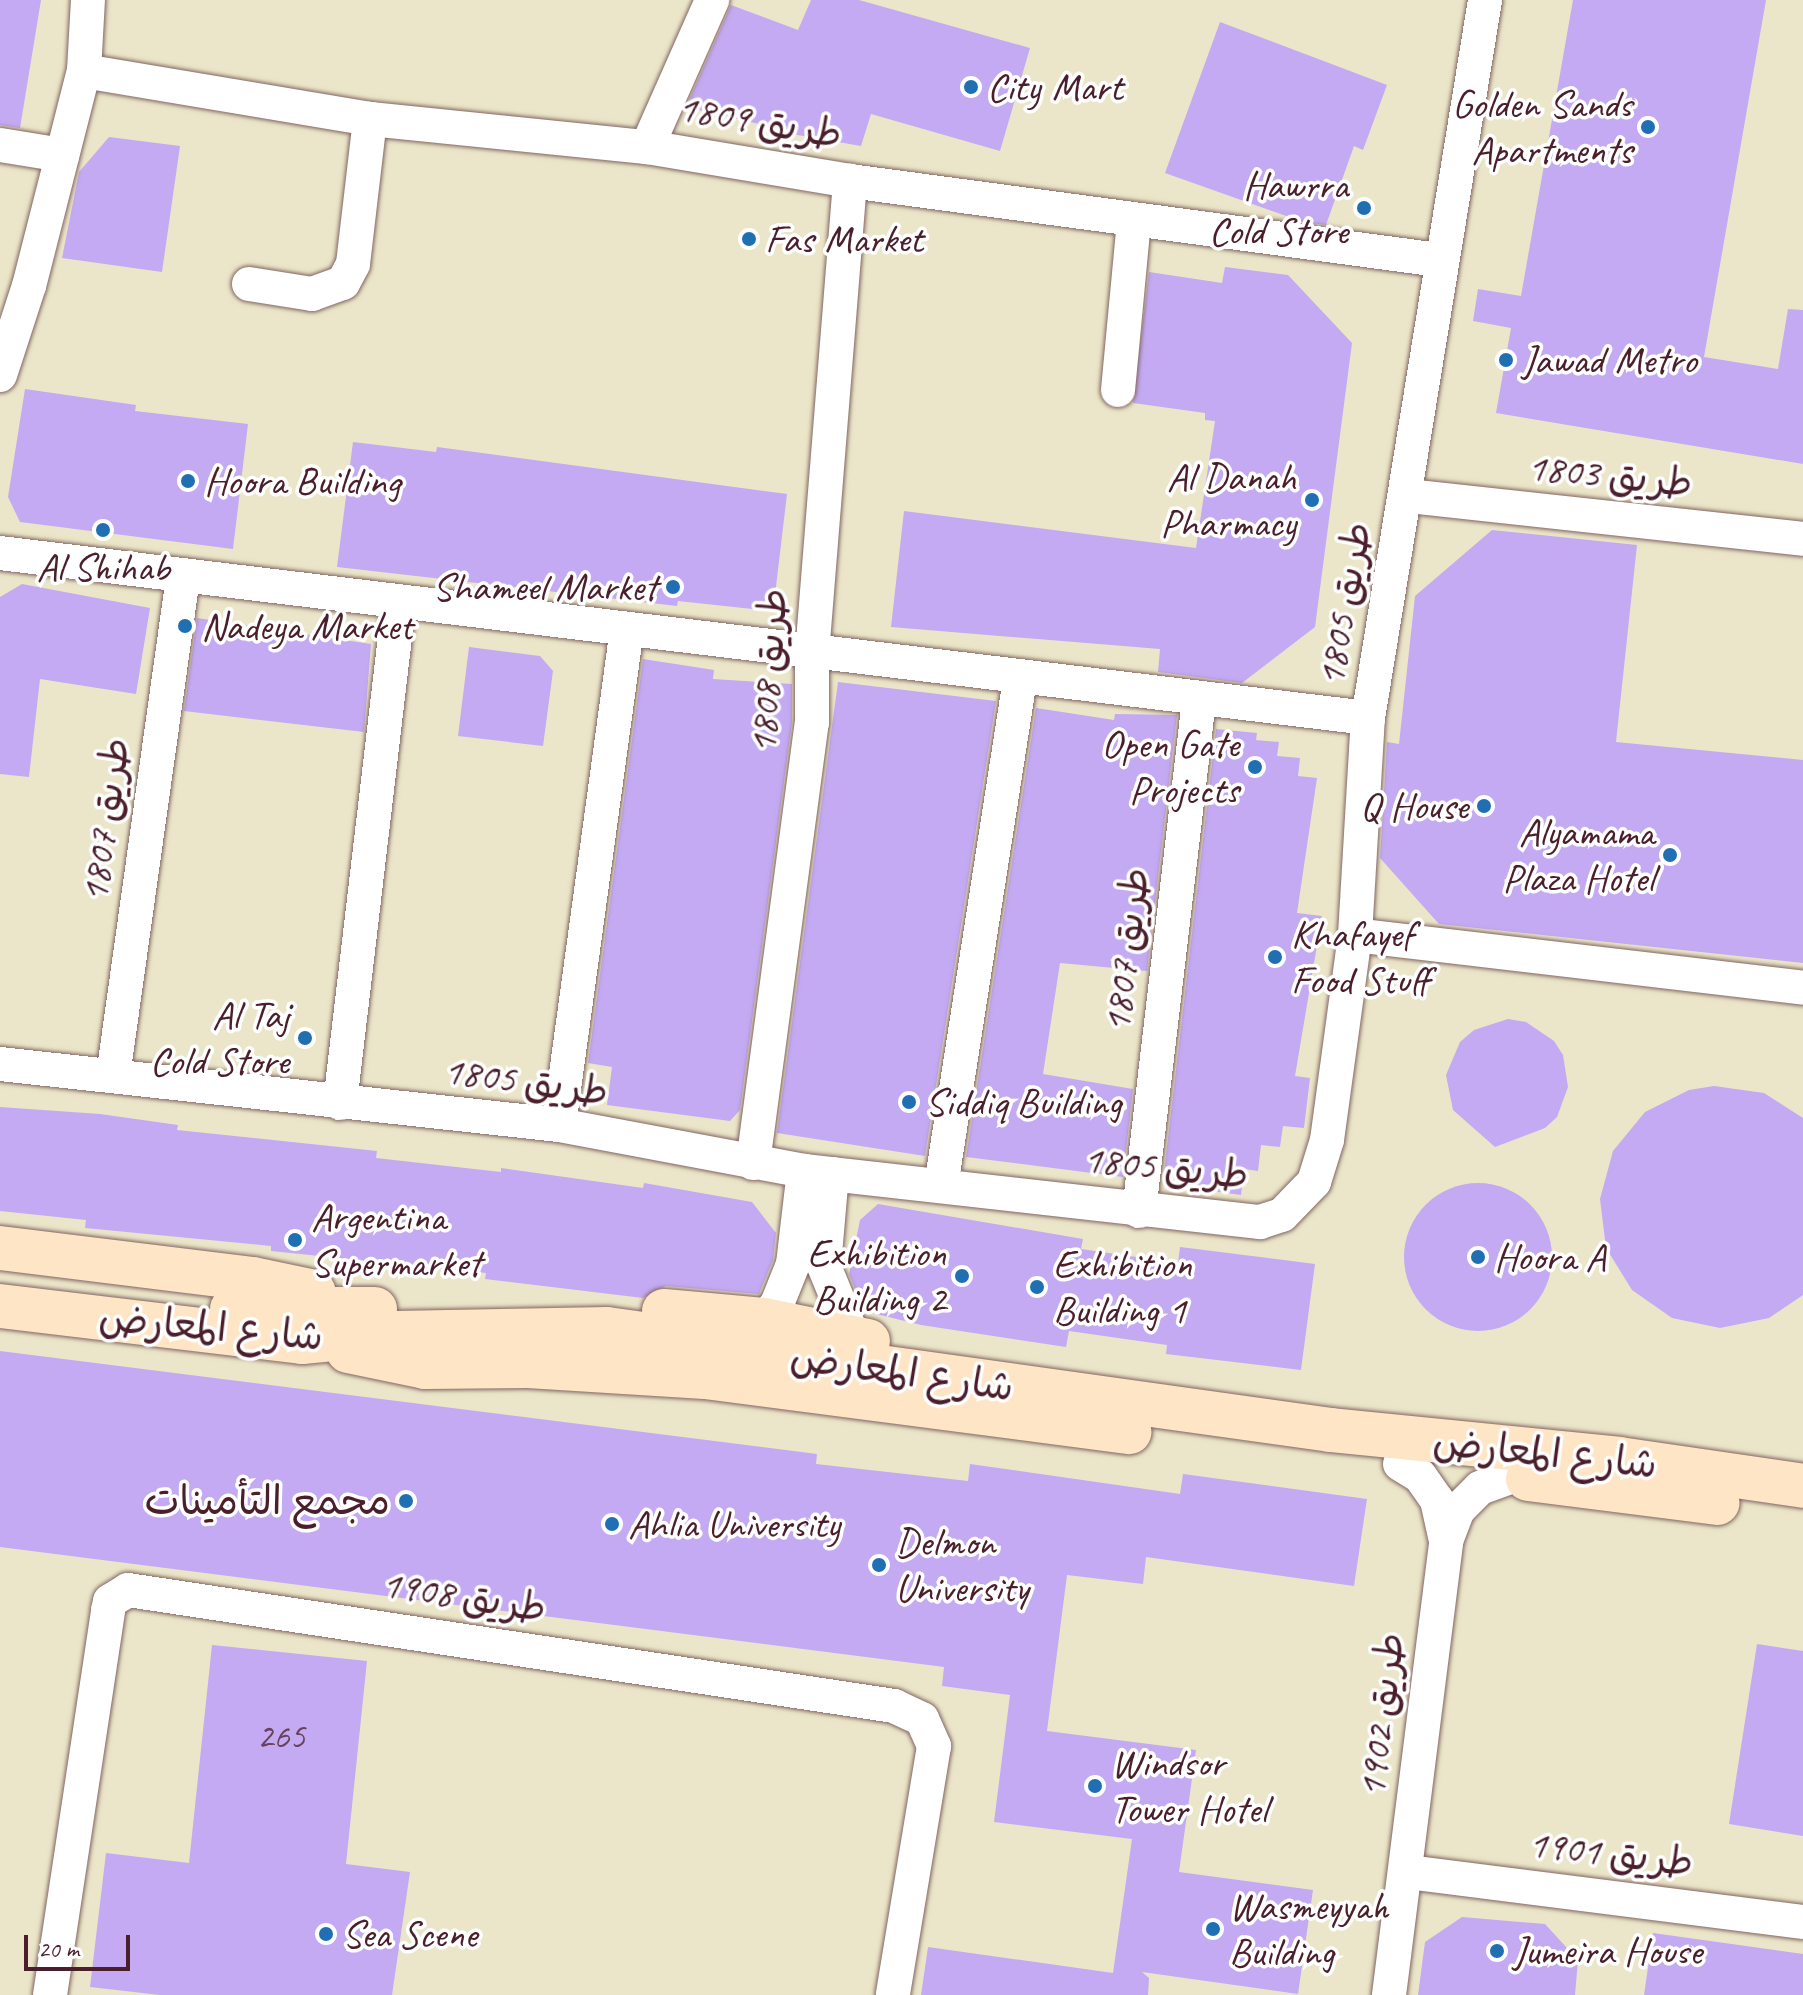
<!DOCTYPE html>
<meta charset="utf-8">
<style>
body{margin:0}
#map{position:relative;width:1803px;height:1995px;overflow:hidden;background:#ebe6c9;font-family:Caveat,"Playpen Sans Arabic",sans-serif}
div>[style]{position:absolute}
.building>*{inset:0;background:#c3aaf3}
.round{border-radius:50%}
.roads{filter:drop-shadow(0 0 2px #826562) drop-shadow(0 0 2px #826562)}
.street>*{height:34px;margin:-17px;padding:0 17px;transform-origin:17px;border-radius:17px;background:#fff}
.secondary>*{height:44px;margin:-22px;padding:0 22px;transform-origin:22px;border-radius:22px;background:#fee5c5}
.dots>*{width:22px;height:22px;translate:-50% -50%;box-sizing:border-box;border:4px solid #fff;border-radius:50%}
span{translate:-50% -50%;white-space:nowrap;text-align:center;line-height:1.15;-webkit-text-stroke:7px #fff;paint-order:stroke}
.number-label{font-size:36px;color:#68425d}
.number-label span{-webkit-text-stroke-width:0}
.poi-label{font-size:40px;color:#4a1f2b}
.left{translate:0 -50%;text-align:left}
.right{translate:-100% -50%;text-align:right}
.street-label{font-size:40px;color:#4a1f2b}
.scale{position:absolute;left:24px;top:1935px;width:106px;height:36px;box-sizing:border-box;border:4px solid #4a1f2b;border-top:0;padding-left:10px;font-size:24px;line-height:28px;white-space:nowrap;color:#4a1f2b;-webkit-text-stroke:6px #fff;paint-order:stroke}
</style>
<div id="map">
<div class="building">
<div style="clip-path:polygon(0 0,41px 0,20px 128px,0 125px)"></div>
<div style="clip-path:polygon(811px 0,859px 0,1030px 48px,1000px 151px,871px 114px,861px 146px,758px 128px,759px 124px,686px 107px,731px 5px,798px 30px)"></div>
<div style="clip-path:polygon(1573px 0,1766px 0,1704px 357px,1778px 369px,1788px 309px,1803px 310px,1803px 464px,1496px 413px,1511px 328px,1473px 321px,1478px 289px,1521px 296px)"></div>
<div style="clip-path:polygon(1220px 22px,1387px 85px,1363px 150px,1354px 146px,1326px 225px,1303px 222px,1165px 173px)"></div>
<div style="clip-path:polygon(109px 137px,180px 146px,162px 272px,62px 258px,79px 172px)"></div>
<div style="clip-path:polygon(1225px 267px,1288px 275px,1352px 343px,1315px 627px,1242px 683px,1158px 672px,1160px 649px,891px 627px,904px 511px,1196px 548px,1215px 421px,1205px 420px,1205px 413px,1133px 403px,1149px 272px,1222px 283px)"></div>
<div style="clip-path:polygon(25px 389px,136px 405px,135px 411px,248px 424px,233px 549px,20px 522px,8px 497px)"></div>
<div style="clip-path:polygon(353px 442px,436px 452px,437px 447px,787px 494px,775px 595px,762px 610px,678px 601px,677px 606px,337px 567px)"></div>
<div style="clip-path:polygon(1492px 530px,1637px 545px,1616px 742px,1803px 760px,1803px 963px,1439px 924px,1380px 858px,1387px 742px,1399px 744px,1415px 596px)"></div>
<div style="clip-path:polygon(22px 584px,150px 608px,136px 694px,40px 679px,29px 777px,0 774px,0 597px)"></div>
<div style="clip-path:polygon(197px 618px,371px 644px,364px 732px,184px 711px)"></div>
<div style="clip-path:polygon(469px 647px,540px 656px,553px 671px,543px 746px,458px 736px)"></div>
<div style="clip-path:polygon(643px 659px,714px 670px,713px 679px,792px 684px,792px 722px,740px 1110px,730px 1121px,607px 1105px,612px 1067px,588px 1063px)"></div>
<div style="clip-path:polygon(838px 682px,996px 701px,925px 1156px,777px 1133px)"></div>
<div style="clip-path:polygon(1036px 708px,1114px 720px,1115px 714px,1177px 715px,1147px 971px,1060px 963px,1043px 1074px,1133px 1089px,1123px 1177px,966px 1157px)"></div>
<div style="clip-path:polygon(1216px 729px,1257px 733px,1256px 740px,1279px 742px,1277px 756px,1300px 758px,1298px 776px,1317px 778px,1297px 913px,1322px 916px,1295px 1076px,1310px 1078px,1304px 1128px,1283px 1126px,1280px 1147px,1261px 1145px,1258px 1171px,1244px 1169px,1241px 1195px,1183px 1187px,1185px 1174px,1164px 1172px)"></div>
<div style="clip-path:polygon(1508px 1019px,1526px 1022px,1554px 1041px,1563px 1055px,1568px 1087px,1557px 1117px,1545px 1128px,1495px 1147px,1453px 1110px,1446px 1075px,1460px 1042px,1474px 1030px)"></div>
<div style="clip-path:polygon(1714px 1086px,1764px 1093px,1803px 1118px,1803px 1295px,1769px 1318px,1720px 1328px,1672px 1318px,1632px 1290px,1606px 1248px,1600px 1199px,1613px 1151px,1645px 1112px,1689px 1090px)"></div>
<div style="clip-path:polygon(0 1107px,100px 1114px,178px 1125px,177px 1130px,377px 1151px,376px 1158px,501px 1172px,501px 1168px,643px 1188px,644px 1183px,752px 1202px,776px 1233px,773px 1260px,759px 1294px,666px 1286px,643px 1298px,485px 1279px,486px 1273px,271px 1251px,271px 1246px,85px 1228px,86px 1220px,0 1211px)"></div>
<div class="round" style="left:1404px;top:1183px;width:148px;height:148px"></div>
<div style="clip-path:polygon(878px 1204px,1083px 1239px,1081px 1249px,1178px 1263px,1180px 1247px,1315px 1264px,1301px 1370px,1166px 1354px,1167px 1345px,1069px 1331px,1066px 1347px,921px 1325px,864px 1311px,849px 1274px,860px 1220px)"></div>
<div style="clip-path:polygon(0 1351px,817px 1454px,816px 1464px,968px 1481px,970px 1464px,1180px 1494px,1183px 1474px,1367px 1499px,1354px 1586px,1146px 1557px,1143px 1584px,1067px 1575px,1047px 1731px,1196px 1750px,1179px 1872px,1313px 1890px,1298px 1994px,1142px 1972px,1149px 1978px,1148px 1995px,921px 1995px,928px 1947px,1113px 1973px,1132px 1839px,994px 1822px,1010px 1695px,942px 1686px,944px 1667px,0 1547px)"></div>
<div style="clip-path:polygon(1757px 1644px,1803px 1651px,1803px 1836px,1729px 1824px)"></div>
<div style="clip-path:polygon(212px 1645px,367px 1661px,346px 1864px,410px 1872px,392px 1995px,160px 1995px,90px 1987px,106px 1853px,189px 1863px)"></div>
<div style="clip-path:polygon(1462px 1917px,1545px 1924px,1578px 1960px,1575px 1995px,1418px 1995px,1425px 1942px)"></div>
<div style="clip-path:polygon(1653px 1933px,1803px 1954px,1803px 1995px,1644px 1995px)"></div>
</div>
<div class="roads">
<div class="street">
<div style="left:84px;top:71px;width:290px;rotate:9.5deg"></div>
<div style="left:370px;top:119px;width:278px;rotate:5.8deg"></div>
<div style="left:647px;top:147px;width:206px;rotate:9.5deg"></div>
<div style="left:850px;top:181px;width:594px;rotate:7.64deg"></div>
<div style="left:0;top:145px;width:63px;rotate:9.2deg"></div>
<div style="left:647px;top:147px;width:161px;rotate:-66.1deg"></div>
<div style="left:249px;top:284px;width:64px;rotate:9deg"></div>
<div style="left:312px;top:294px;width:33px;rotate:-20deg"></div>
<div style="left:343px;top:283px;width:21px;rotate:-62deg"></div>
<div style="left:353px;top:264px;width:146px;rotate:-83.3deg"></div>
<div style="left:0;top:375px;width:94px;rotate:-72deg"></div>
<div style="left:29px;top:286px;width:222px;rotate:-75.7deg"></div>
<div style="left:84px;top:71px;width:71px;rotate:-86.8deg"></div>
<div style="left:1118px;top:390px;width:171px;rotate:-84.6deg"></div>
<div style="left:1408px;top:496px;width:397px;rotate:6.2deg"></div>
<div style="left:0;top:553px;width:1378px;rotate:6.88deg"></div>
<div style="left:1355px;top:935px;width:451px;rotate:6.7deg"></div>
<div style="left:0;top:1064px;width:562px;rotate:6.23deg"></div>
<div style="left:559px;top:1125px;width:249px;rotate:10.6deg"></div>
<div style="left:804px;top:1171px;width:459px;rotate:6.4deg"></div>
<div style="left:1260px;top:1222px;width:23px;rotate:-18deg"></div>
<div style="left:1282px;top:1215px;width:46px;rotate:-45.9deg"></div>
<div style="left:1314px;top:1182px;width:44px;rotate:-72.8deg"></div>
<div style="left:1327px;top:1140px;width:207px;rotate:-82.2deg"></div>
<div style="left:1355px;top:935px;width:217px;rotate:-86.6deg"></div>
<div style="left:1368px;top:718px;width:727px;rotate:-80.74deg"></div>
<div style="left:113px;top:1076px;width:504px;rotate:-82.01deg"></div>
<div style="left:340px;top:1103px;width:503px;rotate:-83.27deg"></div>
<div style="left:559px;top:1125px;width:500px;rotate:-82.2deg"></div>
<div style="left:753px;top:1163px;width:444px;rotate:-82.4deg"></div>
<div style="left:812px;top:723px;width:69px;rotate:-90deg"></div>
<div style="left:812px;top:654px;width:475px;rotate:-85.4deg"></div>
<div style="left:832px;top:1174px;width:92px;rotate:95deg"></div>
<div style="left:824px;top:1266px;width:79px;rotate:67.7deg"></div>
<div style="left:941px;top:1186px;width:513px;rotate:-81.14deg"></div>
<div style="left:1139px;top:1211px;width:515px;rotate:-83.3deg"></div>
<div style="left:764px;top:1320px;width:21px;rotate:-51deg"></div>
<div style="left:777px;top:1304px;width:43px;rotate:-68.2deg"></div>
<div style="left:793px;top:1264px;width:94px;rotate:-83.3deg"></div>
<div style="left:1400px;top:1464px;width:23px;rotate:31deg"></div>
<div style="left:1420px;top:1476px;width:29px;rotate:55deg"></div>
<div style="left:1437px;top:1500px;width:42px;rotate:77.6deg"></div>
<div style="left:1408px;top:1872px;width:398px;rotate:7.2deg"></div>
<div style="left:50px;top:1995px;width:389px;rotate:-81.4deg"></div>
<div style="left:108px;top:1610px;width:9px;rotate:-77deg"></div>
<div style="left:110px;top:1601px;width:21px;rotate:-31deg"></div>
<div style="left:128px;top:1590px;width:775px;rotate:8.61deg"></div>
<div style="left:894px;top:1706px;width:31px;rotate:25deg"></div>
<div style="left:922px;top:1719px;width:30px;rotate:66deg"></div>
<div style="left:934px;top:1746px;width:252px;rotate:99.4deg"></div>
<div style="left:1389px;top:1995px;width:458px;rotate:-82.8deg"></div>
<div style="left:1446px;top:1541px;width:33px;rotate:-69deg"></div>
<div style="left:1458px;top:1510px;width:31px;rotate:-45deg"></div>
<div style="left:1480px;top:1488px;width:32px;rotate:-20deg"></div>
</div>
<div class="secondary">
<div style="left:0;top:1248px;width:255px;rotate:7deg"></div>
<div style="left:253px;top:1279px;width:62px;rotate:12deg"></div>
<div style="left:0;top:1306px;width:304px;rotate:6.8deg"></div>
<div style="left:302px;top:1342px;width:94px;rotate:-5.5deg"></div>
<div style="left:396px;top:1333px;width:211px;rotate:-1.1deg"></div>
<div style="left:607px;top:1329px;width:731px;rotate:7.94deg"></div>
<div style="left:1331px;top:1430px;width:289px;rotate:5.7deg"></div>
<div style="left:1619px;top:1459px;width:186px;rotate:8.3deg"></div>
<div style="left:232px;top:1309px;width:143px"></div>
<div style="left:664px;top:1311px;width:100px;rotate:5.1deg"></div>
<div style="left:764px;top:1320px;width:106px;rotate:11.4deg"></div>
<div style="left:348px;top:1351px;width:79px;rotate:11.7deg"></div>
<div style="left:425px;top:1367px;width:103px;rotate:-0.6deg"></div>
<div style="left:528px;top:1366px;width:177px;rotate:3.6deg"></div>
<div style="left:705px;top:1377px;width:428px;rotate:7.4deg"></div>
<div style="left:1528px;top:1479px;width:191px;rotate:7.2deg"></div>
</div>
</div>
<div class="dots">
<div style="left:971px;top:87px;background:#1f6fb2"></div>
<div style="left:1648px;top:127px;background:#1f6fb2"></div>
<div style="left:1364px;top:208px;background:#1f6fb2"></div>
<div style="left:749px;top:239px;background:#1f6fb2"></div>
<div style="left:1506px;top:360px;background:#1f6fb2"></div>
<div style="left:188px;top:481px;background:#1f6fb2"></div>
<div style="left:1312px;top:500px;background:#1f6fb2"></div>
<div style="left:103px;top:530px;background:#1f6fb2"></div>
<div style="left:673px;top:587px;background:#1f6fb2"></div>
<div style="left:185px;top:626px;background:#1f6fb2"></div>
<div style="left:1255px;top:767px;background:#1f6fb2"></div>
<div style="left:1484px;top:806px;background:#1f6fb2"></div>
<div style="left:1670px;top:855px;background:#1f6fb2"></div>
<div style="left:1275px;top:957px;background:#1f6fb2"></div>
<div style="left:305px;top:1038px;background:#1f6fb2"></div>
<div style="left:909px;top:1102px;background:#1f6fb2"></div>
<div style="left:295px;top:1240px;background:#1f6fb2"></div>
<div style="left:1478px;top:1257px;background:#1f6fb2"></div>
<div style="left:962px;top:1276px;background:#1f6fb2"></div>
<div style="left:1037px;top:1287px;background:#1f6fb2"></div>
<div style="left:406px;top:1501px;background:#1f6fb2"></div>
<div style="left:612px;top:1524px;background:#1f6fb2"></div>
<div style="left:879px;top:1565px;background:#1f6fb2"></div>
<div style="left:1095px;top:1786px;background:#1f6fb2"></div>
<div style="left:1213px;top:1929px;background:#1f6fb2"></div>
<div style="left:326px;top:1934px;background:#1f6fb2"></div>
<div style="left:1497px;top:1951px;background:#1f6fb2"></div>
</div>
<div class="number-label">
<span style="left:281px;top:1737px">265</span>
</div>
<div class="poi-label">
<span class="left" style="left:987px;top:87px">City Mart</span>
<span class="right" style="left:1632px;top:127px">Golden Sands<br>Apartments</span>
<span class="right" style="left:1348px;top:208px">Hawrra<br>Cold Store</span>
<span class="left" style="left:765px;top:239px">Fas Market</span>
<span class="left" style="left:1522px;top:360px">Jawad Metro</span>
<span class="right" style="left:1296px;top:500px">Al Danah<br>Pharmacy</span>
<span class="left" style="left:204px;top:481px">Hoora Building</span>
<span style="left:103px;top:567px">Al Shihab</span>
<span class="right" style="left:657px;top:587px">Shameel Market</span>
<span class="left" style="left:201px;top:626px">Nadeya Market</span>
<span class="right" style="left:1239px;top:767px">Open Gate<br>Projects</span>
<span class="right" style="left:1468px;top:806px">Q House</span>
<span class="right" style="left:1654px;top:855px">Alyamama<br>Plaza Hotel</span>
<span class="left" style="left:1291px;top:957px">Khafayef<br>Food Stuff</span>
<span class="right" style="left:289px;top:1038px">Al Taj<br>Cold Store</span>
<span class="left" style="left:925px;top:1102px">Siddiq Building</span>
<span class="left" style="left:311px;top:1240px">Argentina<br>Supermarket</span>
<span class="right" style="left:946px;top:1276px">Exhibition<br>Building 2</span>
<span class="left" style="left:1494px;top:1257px">Hoora A</span>
<span class="left" style="left:1053px;top:1287px">Exhibition<br>Building 1</span>
<span class="right" style="left:390px;top:1501px">مجمع التأمينات</span>
<span class="left" style="left:628px;top:1524px">Ahlia University</span>
<span class="left" style="left:895px;top:1565px">Delmon<br>University</span>
<span class="left" style="left:1111px;top:1786px">Windsor<br>Tower Hotel</span>
<span class="left" style="left:1229px;top:1929px">Wasmeyyah<br>Building</span>
<span class="left" style="left:342px;top:1934px">Sea Scene</span>
<span class="left" style="left:1513px;top:1951px">Jumeira House</span>
</div>
<div class="street-label">
<span style="left:760px;top:121px;rotate:10deg">طريق 1809</span>
<span style="left:1610px;top:475px;rotate:6deg">طريق 1803</span>
<span style="left:1344px;top:604px;rotate:-80deg">طريق 1805</span>
<span style="left:768px;top:671px;rotate:-86deg">طريق 1808</span>
<span style="left:105px;top:820px;rotate:-82deg">طريق 1807</span>
<span style="left:1126px;top:950px;rotate:-83deg">طريق 1807</span>
<span style="left:526px;top:1081px;rotate:8deg">طريق 1805</span>
<span style="left:1166px;top:1167px;rotate:6deg">طريق 1805</span>
<span style="left:211px;top:1327px;rotate:5deg">شارع المعارض</span>
<span style="left:902px;top:1372px;rotate:8deg">شارع المعارض</span>
<span style="left:1545px;top:1453px;rotate:6deg">شارع المعارض</span>
<span style="left:464px;top:1596px;rotate:9deg">طريق 1908</span>
<span style="left:1381px;top:1715px;rotate:-83deg">طريق 1902</span>
<span style="left:1611px;top:1853px;rotate:7deg">طريق 1901</span>
</div>
<div class="scale">20 m</div>
</div>
